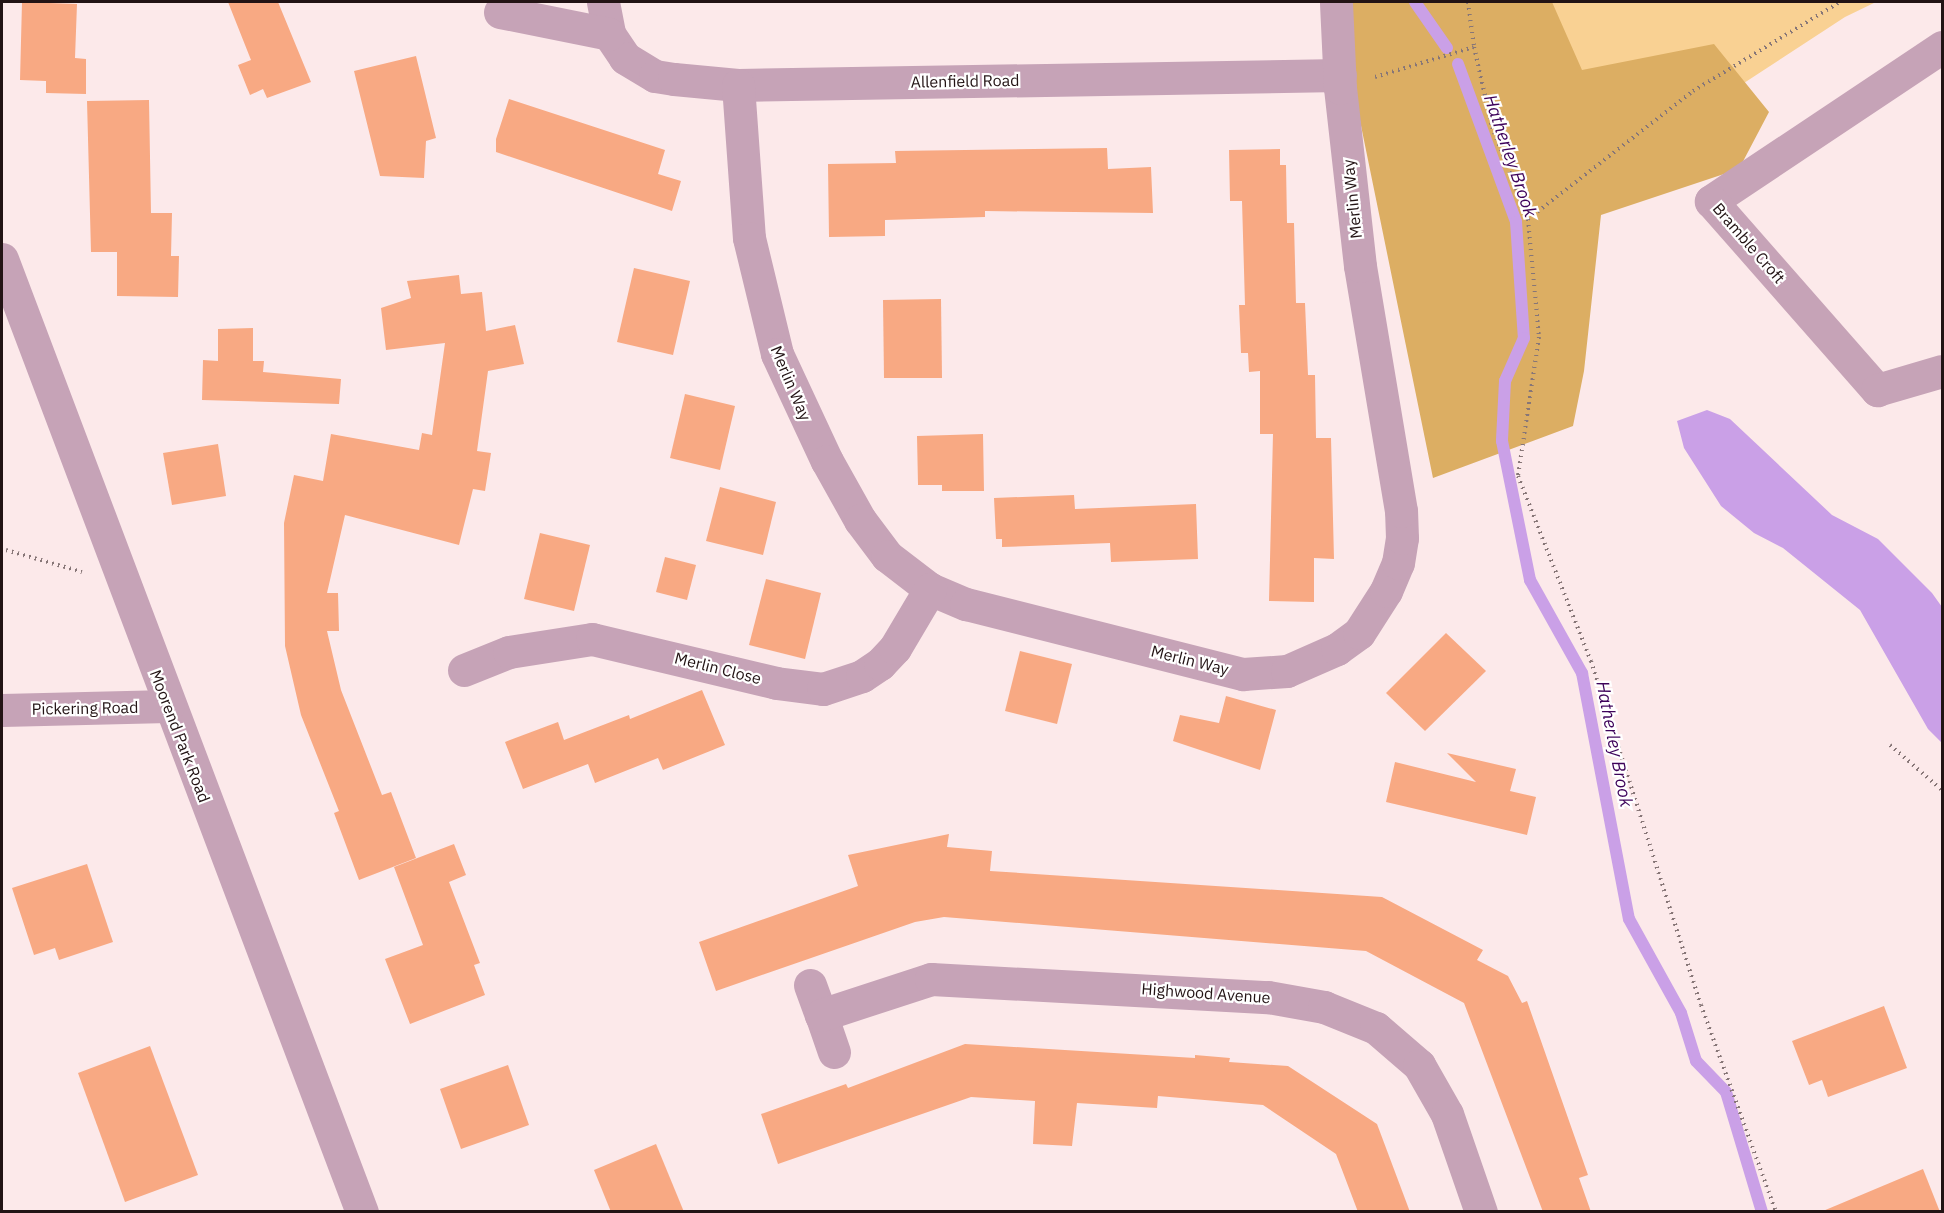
<!DOCTYPE html>
<style>
body{margin:0}
#map{position:relative;width:1944px;height:1213px;overflow:hidden;background:#fce9ea;font-family:"IBM Plex Sans",sans-serif}
div>[style]{position:absolute}
.green>*{inset:0;background:#f9d193}
.forest>*{inset:0;background:#dcae63}
.water>*{inset:0;background:#caa0e7}
.stream>*{height:12px;margin:-6px;padding:0 6px;transform-origin:6px;border-radius:6px;background:#caa0e7}
.building>*{inset:0;background:#f8a983}
.path>*{height:4px;margin-top:-2px;transform-origin:0;background:repeating-linear-gradient(90deg,#877677 0 1.5px,transparent 0 6px)}
.minor>*{height:33px;margin:-16.5px;padding:0 16.5px;transform-origin:16.5px;border-radius:16.5px;background:#c6a3b7}
span{translate:-50% -50%;white-space:nowrap;text-align:center;line-height:1.15;-webkit-text-stroke:4.5px #fff;paint-order:stroke}
.street-label{font-size:16px;color:#221314}
.water-label{font-size:18px;color:#3e035a;font-style:italic}
.frame{position:absolute;inset:0;border:3px solid #221314;pointer-events:none}
</style>
<div id="map">
<div class="green">
<div style="clip-path:polygon(1383px 2px,1876px 2px,1845px 17px,1456px 271px)"></div>
</div>
<div class="forest">
<div style="clip-path:polygon(1350px 2px,1552px 2px,1582px 70px,1714px 44px,1769px 112px,1739px 169px,1601px 215px,1584px 371px,1573px 426px,1433px 478px,1358px 111px)"></div>
</div>
<div class="water">
<div style="clip-path:polygon(1707px 410px,1730px 419px,1832px 515px,1878px 539px,1932px 593px,1942px 607px,1942px 743px,1928px 729px,1860px 610px,1783px 548px,1754px 533px,1721px 506px,1684px 448px,1677px 421px)"></div>
</div>
<div class="stream">
<div style="left:1415px;top:2px;width:56px;rotate:55.2deg"></div>
<div style="left:1458px;top:64px;width:168px;rotate:69.8deg"></div>
<div style="left:1516px;top:222px;width:116px;rotate:86.1deg"></div>
<div style="left:1524px;top:338px;width:47px;rotate:113.8deg"></div>
<div style="left:1505px;top:381px;width:60px;rotate:92.9deg"></div>
<div style="left:1502px;top:441px;width:142px;rotate:78.6deg"></div>
<div style="left:1530px;top:580px;width:107px;rotate:60.8deg"></div>
<div style="left:1582px;top:673px;width:250px;rotate:79.2deg"></div>
<div style="left:1629px;top:919px;width:107px;rotate:61deg"></div>
<div style="left:1681px;top:1013px;width:50px;rotate:72.6deg"></div>
<div style="left:1696px;top:1061px;width:43px;rotate:45.9deg"></div>
<div style="left:1726px;top:1092px;width:125px;rotate:73.3deg"></div>
</div>
<div class="building">
<div style="clip-path:polygon(22px 2px,77px 4px,75px 58px,86px 59px,86px 94px,46px 93px,46px 81px,20px 80px)"></div>
<div style="clip-path:polygon(228px 2px,278px 2px,311px 82px,267px 98px,263px 89px,250px 95px,238px 65px,251px 60px)"></div>
<div style="clip-path:polygon(416px 56px,436px 138px,426px 141px,424px 178px,380px 176px,354px 71px)"></div>
<div style="clip-path:polygon(509px 99px,665px 150px,658px 174px,681px 181px,672px 211px,496px 152px,496px 139px)"></div>
<div style="clip-path:polygon(149px 100px,151px 213px,172px 213px,171px 256px,179px 256px,178px 297px,117px 296px,117px 252px,91px 252px,87px 101px)"></div>
<div style="clip-path:polygon(1107px 148px,1108px 169px,1151px 167px,1153px 213px,985px 211px,985px 217px,885px 220px,885px 236px,829px 237px,828px 164px,896px 163px,895px 151px)"></div>
<div style="clip-path:polygon(1280px 149px,1280px 165px,1286px 165px,1287px 223px,1294px 223px,1296px 303px,1305px 303px,1308px 375px,1315px 375px,1316px 438px,1331px 438px,1334px 559px,1314px 558px,1314px 602px,1269px 601px,1273px 434px,1260px 434px,1260px 371px,1249px 372px,1248px 353px,1241px 353px,1239px 305px,1245px 305px,1242px 201px,1230px 201px,1229px 150px)"></div>
<div style="clip-path:polygon(634px 268px,690px 281px,673px 355px,617px 342px)"></div>
<div style="clip-path:polygon(459px 275px,461px 294px,482px 292px,486px 331px,515px 325px,524px 364px,488px 371px,477px 451px,491px 453px,485px 491px,473px 489px,459px 545px,345px 515px,327px 593px,338px 593px,339px 631px,327px 631px,341px 690px,382px 795px,391px 792px,416px 858px,359px 880px,334px 813px,339px 811px,301px 715px,285px 646px,284px 523px,294px 475px,323px 481px,331px 434px,419px 450px,422px 433px,432px 435px,445px 343px,386px 350px,381px 308px,411px 298px,407px 281px)"></div>
<div style="clip-path:polygon(941px 299px,942px 378px,884px 378px,883px 300px)"></div>
<div style="clip-path:polygon(253px 328px,253px 361px,264px 361px,263px 372px,341px 379px,339px 404px,202px 400px,203px 360px,218px 361px,218px 329px)"></div>
<div style="clip-path:polygon(685px 394px,735px 406px,720px 470px,670px 458px)"></div>
<div style="clip-path:polygon(983px 434px,984px 491px,942px 491px,942px 485px,918px 485px,917px 436px)"></div>
<div style="clip-path:polygon(218px 444px,226px 496px,172px 505px,163px 453px)"></div>
<div style="clip-path:polygon(720px 487px,776px 502px,763px 555px,706px 541px)"></div>
<div style="clip-path:polygon(1074px 495px,1075px 509px,1196px 504px,1198px 559px,1111px 562px,1110px 543px,1002px 547px,1002px 539px,996px 539px,994px 498px)"></div>
<div style="clip-path:polygon(540px 533px,590px 545px,574px 611px,524px 599px)"></div>
<div style="clip-path:polygon(665px 557px,696px 565px,687px 600px,656px 592px)"></div>
<div style="clip-path:polygon(766px 579px,821px 593px,805px 659px,749px 645px)"></div>
<div style="clip-path:polygon(1446px 633px,1486px 671px,1425px 731px,1386px 693px)"></div>
<div style="clip-path:polygon(1020px 651px,1072px 664px,1057px 724px,1005px 711px)"></div>
<div style="clip-path:polygon(702px 690px,725px 745px,663px 770px,658px 758px,595px 783px,588px 764px,523px 789px,505px 742px,558px 722px,564px 740px,629px 715px,630px 719px)"></div>
<div style="clip-path:polygon(1226px 696px,1276px 710px,1260px 770px,1173px 741px,1180px 715px,1219px 723px)"></div>
<div style="clip-path:polygon(1447px 753px,1516px 769px,1510px 791px,1536px 797px,1527px 835px,1386px 802px,1395px 762px,1476px 782px)"></div>
<div style="clip-path:polygon(949px 834px,947px 847px,992px 851px,990px 871px,1382px 897px,1483px 950px,1477px 960px,1508px 976px,1522px 1003px,1527px 1001px,1588px 1175px,1579px 1178px,1591px 1212px,1543px 1212px,1464px 1003px,1366px 951px,944px 917px,915px 922px,716px 991px,699px 942px,858px 886px,848px 855px)"></div>
<div style="clip-path:polygon(454px 844px,466px 875px,449px 882px,480px 963px,474px 965px,485px 995px,410px 1024px,385px 959px,423px 945px,394px 867px)"></div>
<div style="clip-path:polygon(87px 864px,113px 942px,59px 960px,55px 948px,34px 955px,12px 888px)"></div>
<div style="clip-path:polygon(1884px 1006px,1907px 1068px,1828px 1097px,1822px 1080px,1809px 1085px,1792px 1041px)"></div>
<div style="clip-path:polygon(965px 1044px,1195px 1058px,1195px 1055px,1230px 1058px,1229px 1062px,1288px 1066px,1377px 1124px,1410px 1212px,1358px 1212px,1336px 1154px,1263px 1105px,1158px 1096px,1157px 1108px,1077px 1103px,1072px 1146px,1033px 1144px,1035px 1101px,971px 1097px,778px 1164px,761px 1114px,846px 1084px,848px 1088px)"></div>
<div style="clip-path:polygon(150px 1046px,198px 1175px,125px 1202px,78px 1073px)"></div>
<div style="clip-path:polygon(508px 1065px,529px 1125px,461px 1149px,440px 1089px)"></div>
<div style="clip-path:polygon(656px 1144px,684px 1212px,611px 1212px,594px 1170px)"></div>
<div style="clip-path:polygon(1923px 1169px,1940px 1212px,1823px 1212px,1823px 1211px)"></div>
</div>
<div class="path">
<div style="left:1468px;top:2px;width:45px;rotate:82.4deg"></div>
<div style="left:1474px;top:47px;width:82px;rotate:77.3deg"></div>
<div style="left:1492px;top:127px;width:99px;rotate:68.6deg"></div>
<div style="left:1528px;top:219px;width:119px;rotate:84.7deg"></div>
<div style="left:1539px;top:337px;width:141px;rotate:98.6deg"></div>
<div style="left:1518px;top:476px;width:199px;rotate:68.5deg"></div>
<div style="left:1591px;top:661px;width:361px;rotate:72.3deg"></div>
<div style="left:1701px;top:1005px;width:220px;rotate:70.1deg"></div>
<div style="left:1375px;top:77px;width:103px;rotate:-16.9deg"></div>
<div style="left:1528px;top:219px;width:209px;rotate:-37.8deg"></div>
<div style="left:1693px;top:91px;width:172px;rotate:-31.2deg"></div>
<div style="left:6px;top:550px;width:79px;rotate:16.1deg"></div>
<div style="left:1890px;top:745px;width:69px;rotate:40.9deg"></div>
</div>
<div class="minor">
<div style="left:603px;top:2px;width:33px;rotate:79deg"></div>
<div style="left:609px;top:34px;width:29px;rotate:56deg"></div>
<div style="left:625px;top:58px;width:35px;rotate:31deg"></div>
<div style="left:655px;top:76px;width:19px;rotate:9deg"></div>
<div style="left:674px;top:79px;width:64px;rotate:5.4deg"></div>
<div style="left:738px;top:85px;width:602px;rotate:-0.95deg"></div>
<div style="left:500px;top:12px;width:111px;rotate:11.4deg"></div>
<div style="left:1942px;top:47px;width:278px;rotate:146.3deg"></div>
<div style="left:1711px;top:201px;width:252px;rotate:48.7deg"></div>
<div style="left:1877px;top:390px;width:68px;rotate:-16.3deg"></div>
<div style="left:738px;top:85px;width:153px;rotate:85.9deg"></div>
<div style="left:749px;top:238px;width:119px;rotate:76.4deg"></div>
<div style="left:777px;top:354px;width:118px;rotate:65deg"></div>
<div style="left:827px;top:461px;width:68px;rotate:60.8deg"></div>
<div style="left:860px;top:520px;width:45px;rotate:53.1deg"></div>
<div style="left:887px;top:556px;width:54px;rotate:37.5deg"></div>
<div style="left:930px;top:589px;width:39px;rotate:23deg"></div>
<div style="left:966px;top:604px;width:286px;rotate:14.2deg"></div>
<div style="left:1243px;top:674px;width:44px;rotate:-3.9deg"></div>
<div style="left:1287px;top:671px;width:55px;rotate:-23.7deg"></div>
<div style="left:1337px;top:649px;width:27px;rotate:-36deg"></div>
<div style="left:1359px;top:633px;width:50px;rotate:-57.3deg"></div>
<div style="left:1386px;top:591px;width:30px;rotate:-67deg"></div>
<div style="left:1398px;top:563px;width:25px;rotate:-81deg"></div>
<div style="left:1402px;top:538px;width:27px;rotate:-92deg"></div>
<div style="left:1401px;top:511px;width:248px;rotate:-99.5deg"></div>
<div style="left:1360px;top:266px;width:179px;rotate:-96.4deg"></div>
<div style="left:1340px;top:88px;width:86px;rotate:-92.7deg"></div>
<div style="left:2px;top:259px;width:1019px;rotate:69.31deg"></div>
<div style="left:464px;top:670px;width:48px;rotate:-21.8deg"></div>
<div style="left:509px;top:652px;width:84px;rotate:-8.9deg"></div>
<div style="left:592px;top:639px;width:189px;rotate:13.4deg"></div>
<div style="left:776px;top:683px;width:47px;rotate:7.3deg"></div>
<div style="left:823px;top:689px;width:41px;rotate:-18.4deg"></div>
<div style="left:862px;top:676px;width:22px;rotate:-34deg"></div>
<div style="left:880px;top:664px;width:22px;rotate:-47deg"></div>
<div style="left:895px;top:648px;width:69px;rotate:-59.3deg"></div>
<div style="left:2px;top:710px;width:166px;rotate:-1.4deg"></div>
<div style="left:810px;top:985px;width:32px;rotate:70deg"></div>
<div style="left:834px;top:1052px;width:39px;rotate:-109deg"></div>
<div style="left:821px;top:1015px;width:116px;rotate:-18.1deg"></div>
<div style="left:931px;top:979px;width:337px;rotate:3.1deg"></div>
<div style="left:1268px;top:997px;width:57px;rotate:10.1deg"></div>
<div style="left:1324px;top:1007px;width:56px;rotate:22deg"></div>
<div style="left:1376px;top:1028px;width:57px;rotate:40.7deg"></div>
<div style="left:1419px;top:1065px;width:56px;rotate:60.3deg"></div>
<div style="left:1447px;top:1114px;width:104px;rotate:70.9deg"></div>
</div>
<div class="street-label">
<span style="left:965px;top:81px;rotate:-1deg">Allenfield Road</span>
<span style="left:1352px;top:199px;rotate:-96deg">Merlin Way</span>
<span style="left:1749px;top:243px;rotate:49deg">Bramble Croft</span>
<span style="left:791px;top:383px;rotate:67deg">Merlin Way</span>
<span style="left:1190px;top:660px;rotate:14deg">Merlin Way</span>
<span style="left:718px;top:668px;rotate:14deg">Merlin Close</span>
<span style="left:85px;top:708px;rotate:-1deg">Pickering Road</span>
<span style="left:180px;top:736px;rotate:69deg">Moorend Park Road</span>
<span style="left:1206px;top:993px;rotate:4deg">Highwood Avenue</span>
</div>
<div class="water-label">
<span style="left:1510px;top:156px;rotate:71deg">Hatherley Brook</span>
<span style="left:1614px;top:744px;rotate:79deg">Hatherley Brook</span>
</div>
<div class="frame"></div>
</div>
